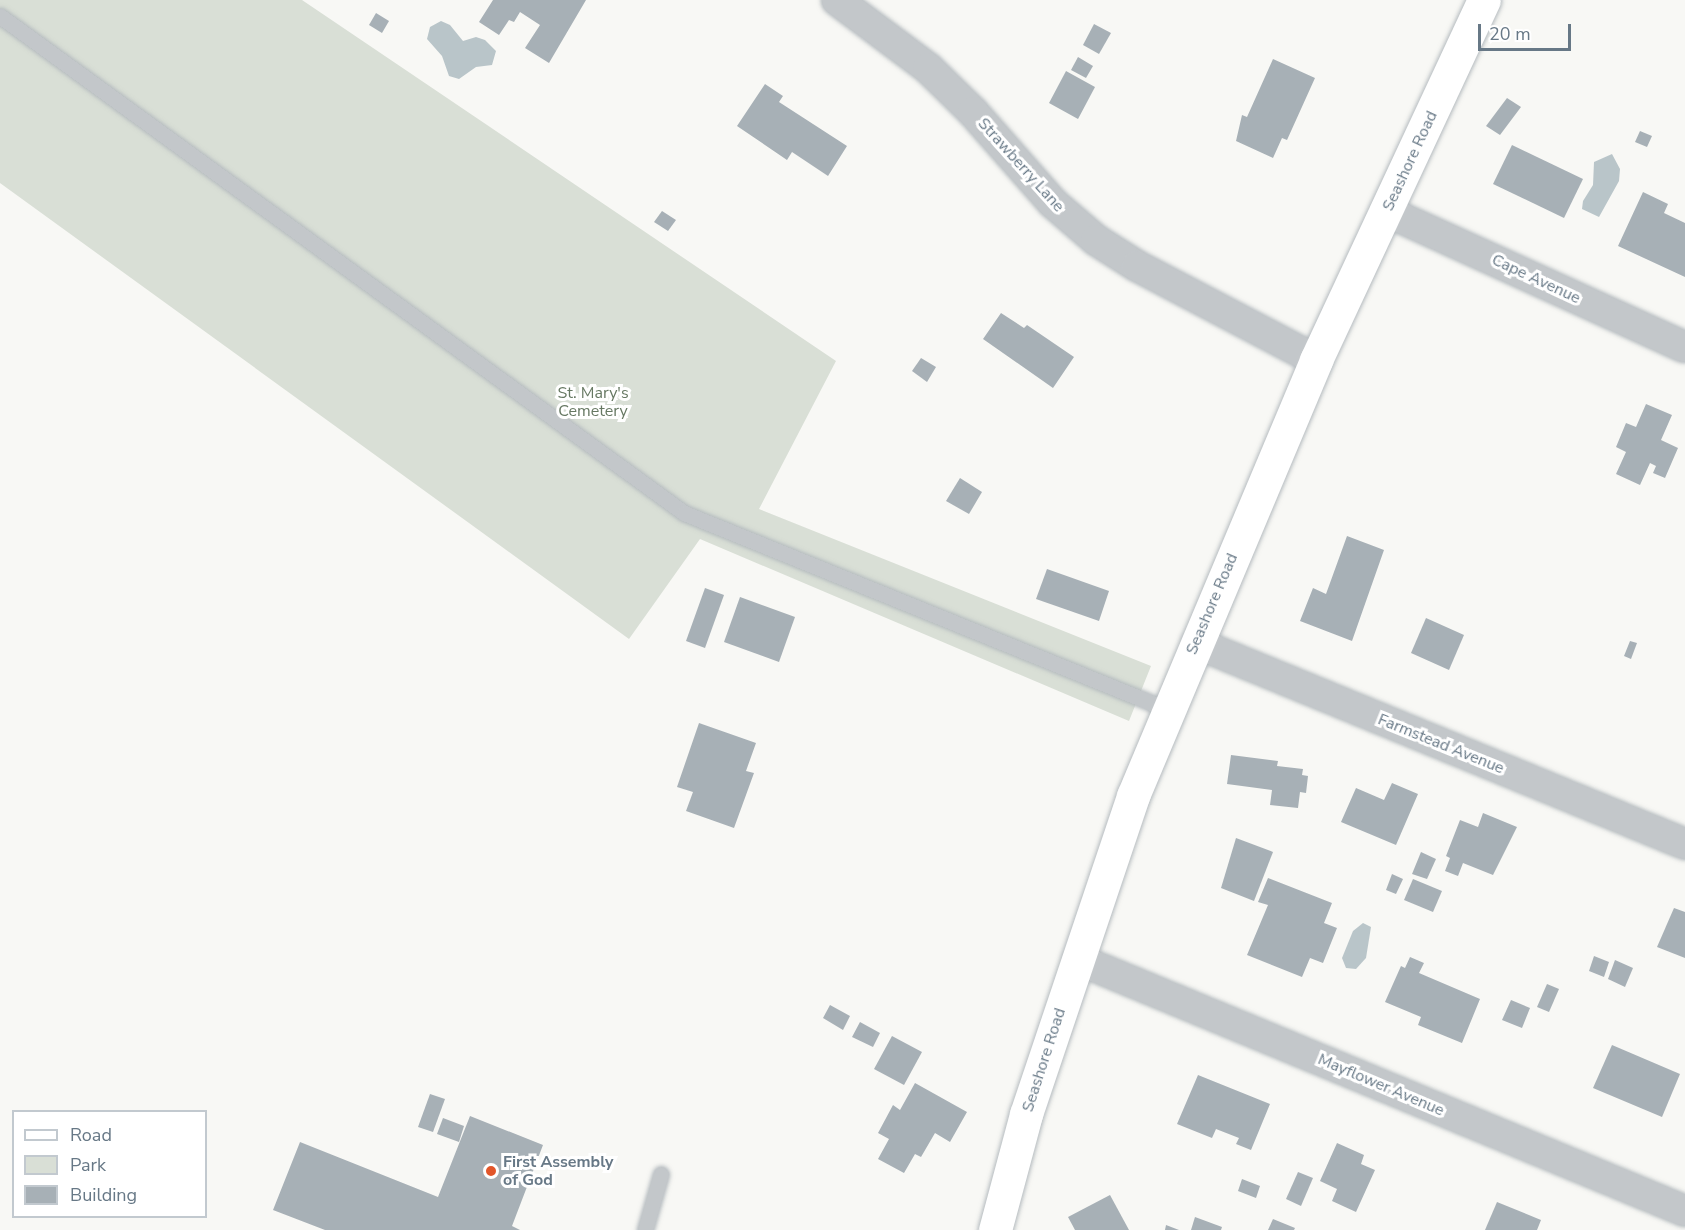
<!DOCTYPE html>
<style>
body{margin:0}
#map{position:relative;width:1685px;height:1230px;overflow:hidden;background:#f8f8f5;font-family:"Nunito Sans",sans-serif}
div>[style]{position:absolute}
.green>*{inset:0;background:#d9dfd6}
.water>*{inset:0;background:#b9c5c9}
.building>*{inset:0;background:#a7b0b6}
.roads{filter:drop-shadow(0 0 2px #b5bbbf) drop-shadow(0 0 2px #b5bbbf)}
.lane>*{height:15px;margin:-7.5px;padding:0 7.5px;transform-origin:7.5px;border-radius:7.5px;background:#c3c7ca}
.street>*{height:30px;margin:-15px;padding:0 15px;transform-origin:15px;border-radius:15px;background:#c3c7ca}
.secondary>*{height:33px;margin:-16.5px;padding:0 16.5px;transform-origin:16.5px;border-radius:16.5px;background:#fff}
.dots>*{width:16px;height:16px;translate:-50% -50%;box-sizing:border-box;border:3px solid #fff;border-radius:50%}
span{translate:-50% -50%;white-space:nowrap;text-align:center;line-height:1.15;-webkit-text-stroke:6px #fff;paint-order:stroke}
.street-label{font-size:16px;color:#677886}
.park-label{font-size:16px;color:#667862}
.poi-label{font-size:16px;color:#677886;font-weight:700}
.left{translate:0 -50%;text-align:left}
.legend{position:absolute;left:12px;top:1110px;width:195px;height:108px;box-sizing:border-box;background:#fff;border:2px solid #c2c9cf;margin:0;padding:8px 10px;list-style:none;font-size:18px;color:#677886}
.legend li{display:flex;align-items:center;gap:12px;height:30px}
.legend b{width:30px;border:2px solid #c2c9cf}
.scale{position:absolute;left:1478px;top:24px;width:93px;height:27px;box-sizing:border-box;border:3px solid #677886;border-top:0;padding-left:8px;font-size:18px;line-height:21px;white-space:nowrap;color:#677886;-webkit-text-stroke:4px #fff;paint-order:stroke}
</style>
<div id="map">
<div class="green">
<div style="clip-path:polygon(0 0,302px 0,836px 361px,759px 509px,1151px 666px,1129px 721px,700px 539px,629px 639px,0 183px)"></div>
</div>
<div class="water">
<div style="clip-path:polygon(441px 21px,450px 25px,463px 41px,476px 37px,485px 40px,496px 51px,492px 65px,476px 67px,459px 79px,449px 76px,442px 56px,427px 39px,430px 27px)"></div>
<div style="clip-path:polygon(1612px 154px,1620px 169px,1619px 181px,1599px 217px,1582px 209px,1583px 201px,1593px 185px,1594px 162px)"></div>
<div style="clip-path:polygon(1363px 923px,1371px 927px,1366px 958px,1356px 969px,1346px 968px,1342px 958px,1353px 931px)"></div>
</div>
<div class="building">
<div style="clip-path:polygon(493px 0,586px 0,549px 63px,525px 48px,540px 25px,520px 12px,514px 22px,509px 20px,499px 35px,479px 22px)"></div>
<div style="clip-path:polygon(376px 13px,389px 21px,382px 33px,369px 25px)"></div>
<div style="clip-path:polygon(1094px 24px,1111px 33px,1099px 54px,1083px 45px)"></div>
<div style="clip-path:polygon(1078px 57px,1093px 66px,1086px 78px,1071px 70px)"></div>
<div style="clip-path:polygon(1273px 59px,1315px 78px,1287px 140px,1282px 138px,1273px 158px,1236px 141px,1242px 115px,1247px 117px)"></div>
<div style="clip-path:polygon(1066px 71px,1095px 87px,1078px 119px,1049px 103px)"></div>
<div style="clip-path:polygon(765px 84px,783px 96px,779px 102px,847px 146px,828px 176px,792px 152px,787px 160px,737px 126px)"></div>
<div style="clip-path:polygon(1507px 98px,1521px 107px,1500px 135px,1486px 126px)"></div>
<div style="clip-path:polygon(1640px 131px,1652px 136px,1647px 147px,1635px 142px)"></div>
<div style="clip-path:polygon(1512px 145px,1583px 179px,1564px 218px,1493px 184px)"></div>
<div style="clip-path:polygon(1643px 192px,1668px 204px,1664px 213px,1685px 223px,1685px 277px,1618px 246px)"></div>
<div style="clip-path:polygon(662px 211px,676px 220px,668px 231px,654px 222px)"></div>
<div style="clip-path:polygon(1001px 313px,1024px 328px,1027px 325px,1074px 357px,1053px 388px,983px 339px)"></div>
<div style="clip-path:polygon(921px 358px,936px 367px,927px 382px,912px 371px)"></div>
<div style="clip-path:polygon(1646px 404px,1672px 415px,1661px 440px,1678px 448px,1665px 478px,1653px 473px,1656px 466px,1650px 463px,1640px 485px,1616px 474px,1626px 452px,1616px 447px,1626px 423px,1636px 427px)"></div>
<div style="clip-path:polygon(960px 478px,982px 492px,969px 514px,946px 501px)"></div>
<div style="clip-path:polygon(1347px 536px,1384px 550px,1352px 641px,1300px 621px,1313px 588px,1326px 594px)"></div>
<div style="clip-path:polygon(1047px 569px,1109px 591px,1099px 621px,1036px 599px)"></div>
<div style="clip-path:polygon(705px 588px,724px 595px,705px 648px,686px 641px)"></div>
<div style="clip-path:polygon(740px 597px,795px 617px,779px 662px,724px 642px)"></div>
<div style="clip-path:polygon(1426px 618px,1464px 635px,1449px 670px,1411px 653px)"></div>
<div style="clip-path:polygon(1630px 641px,1637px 643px,1631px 659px,1624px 656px)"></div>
<div style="clip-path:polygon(699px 723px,756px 743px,746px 771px,754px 773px,734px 828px,686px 811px,693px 792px,677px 787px)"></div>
<div style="clip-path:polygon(1231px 755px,1278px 761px,1277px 766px,1303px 769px,1302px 775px,1308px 776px,1306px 793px,1300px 792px,1298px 808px,1270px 805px,1272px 790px,1227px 784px)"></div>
<div style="clip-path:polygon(1392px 783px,1418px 794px,1396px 845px,1341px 822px,1356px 788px,1384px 800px)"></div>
<div style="clip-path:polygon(1483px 813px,1517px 827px,1493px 875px,1463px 863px,1458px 876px,1445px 871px,1450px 858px,1446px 856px,1460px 820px,1478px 827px)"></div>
<div style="clip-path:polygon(1236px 838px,1273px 852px,1254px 901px,1221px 888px)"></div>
<div style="clip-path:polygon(1421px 852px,1436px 859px,1427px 879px,1412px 874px)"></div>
<div style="clip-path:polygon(1392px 874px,1403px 879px,1396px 894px,1386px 890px)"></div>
<div style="clip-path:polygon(1268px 878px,1332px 903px,1324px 923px,1337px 928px,1323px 963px,1310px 958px,1302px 977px,1247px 955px,1268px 905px,1258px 902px)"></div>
<div style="clip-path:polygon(1413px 879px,1442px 891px,1433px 912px,1404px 900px)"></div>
<div style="clip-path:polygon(1674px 908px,1685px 912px,1685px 958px,1657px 947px)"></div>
<div style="clip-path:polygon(1594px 956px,1609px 962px,1604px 977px,1589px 971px)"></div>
<div style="clip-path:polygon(1410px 957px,1424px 963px,1419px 973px,1480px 999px,1462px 1043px,1418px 1025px,1421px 1017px,1385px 1002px,1401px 966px,1405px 968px)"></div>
<div style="clip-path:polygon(1615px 960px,1633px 968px,1625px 987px,1608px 979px)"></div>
<div style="clip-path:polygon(1547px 984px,1559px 989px,1549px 1012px,1537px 1007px)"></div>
<div style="clip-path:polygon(1511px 1000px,1530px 1008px,1522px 1028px,1502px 1020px)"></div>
<div style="clip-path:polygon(830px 1005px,850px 1016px,843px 1030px,823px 1018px)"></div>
<div style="clip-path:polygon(860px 1022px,880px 1033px,873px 1047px,852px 1037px)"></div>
<div style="clip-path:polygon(892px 1036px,922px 1052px,904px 1085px,874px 1069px)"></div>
<div style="clip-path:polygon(1612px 1045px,1680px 1074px,1662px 1117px,1593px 1088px)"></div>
<div style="clip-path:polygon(1198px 1075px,1270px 1104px,1251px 1150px,1236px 1144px,1239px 1138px,1216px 1129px,1212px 1138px,1177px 1124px)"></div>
<div style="clip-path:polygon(915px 1083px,967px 1112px,950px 1142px,935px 1133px,921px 1157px,915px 1154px,904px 1173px,878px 1159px,889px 1139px,878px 1133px,893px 1105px,900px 1110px)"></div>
<div style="clip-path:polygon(430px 1094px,445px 1099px,433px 1132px,418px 1127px)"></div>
<div style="clip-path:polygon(470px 1116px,543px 1145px,512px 1226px,520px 1230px,325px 1230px,273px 1210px,300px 1142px,438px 1197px)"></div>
<div style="clip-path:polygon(443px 1118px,464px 1126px,459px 1142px,437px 1134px)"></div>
<div style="clip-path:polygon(1337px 1143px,1364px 1155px,1361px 1164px,1375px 1170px,1356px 1212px,1332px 1201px,1337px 1189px,1320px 1181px)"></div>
<div style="clip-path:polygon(1298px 1172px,1313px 1178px,1301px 1206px,1286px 1199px)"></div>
<div style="clip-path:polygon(1242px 1179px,1260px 1186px,1256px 1198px,1238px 1191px)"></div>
<div style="clip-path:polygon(1110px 1195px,1129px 1230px,1075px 1230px,1068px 1217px)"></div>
<div style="clip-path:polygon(1497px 1202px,1541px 1220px,1537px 1230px,1485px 1230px)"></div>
<div style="clip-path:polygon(1195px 1217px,1222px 1227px,1221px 1230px,1191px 1230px)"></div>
<div style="clip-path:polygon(1273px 1219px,1295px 1228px,1294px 1230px,1268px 1230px)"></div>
<div style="clip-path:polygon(1166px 1225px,1179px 1230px,1165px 1230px)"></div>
</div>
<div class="roads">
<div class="lane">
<div style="left:0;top:16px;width:845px;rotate:36deg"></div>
<div style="left:684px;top:513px;width:523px;rotate:22.11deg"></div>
<div style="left:645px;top:1230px;width:58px;rotate:-74.1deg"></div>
</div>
<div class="street">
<div style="left:837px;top:0;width:114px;rotate:36.8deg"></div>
<div style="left:928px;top:68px;width:63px;rotate:44.4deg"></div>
<div style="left:973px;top:112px;width:121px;rotate:48.7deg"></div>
<div style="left:1053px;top:203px;width:57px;rotate:40.7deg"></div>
<div style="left:1096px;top:240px;width:49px;rotate:32.4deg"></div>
<div style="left:1137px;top:266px;width:202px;rotate:27.7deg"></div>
<div style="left:1386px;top:211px;width:328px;rotate:24.5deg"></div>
<div style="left:1196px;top:643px;width:529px;rotate:22.34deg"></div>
<div style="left:1077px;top:959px;width:658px;rotate:22.51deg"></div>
</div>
<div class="secondary">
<div style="left:995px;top:1230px;width:120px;rotate:-75deg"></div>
<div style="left:1026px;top:1114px;width:336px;rotate:-71.4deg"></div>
<div style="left:1133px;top:796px;width:473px;rotate:-67.2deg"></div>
<div style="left:1316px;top:360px;width:397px;rotate:-65deg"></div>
</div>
</div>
<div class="dots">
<div style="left:491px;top:1171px;background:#e2562a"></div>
</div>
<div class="street-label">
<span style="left:1410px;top:161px;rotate:-65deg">Seashore Road</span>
<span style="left:1021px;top:165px;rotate:48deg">Strawberry Lane</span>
<span style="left:1536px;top:279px;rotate:25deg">Cape Avenue</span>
<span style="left:1212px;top:604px;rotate:-67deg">Seashore Road</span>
<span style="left:1441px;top:744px;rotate:22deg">Farmstead Avenue</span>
<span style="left:1044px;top:1060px;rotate:-72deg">Seashore Road</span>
<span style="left:1381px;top:1085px;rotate:23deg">Mayflower Avenue</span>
</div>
<div class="park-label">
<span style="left:593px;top:402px">St. Mary's<br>Cemetery</span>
</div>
<div class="poi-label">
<span class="left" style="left:503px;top:1171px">First Assembly<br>of God</span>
</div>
<ul class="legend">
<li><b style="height:8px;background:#fff"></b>Road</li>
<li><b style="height:16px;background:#d9dfd6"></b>Park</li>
<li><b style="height:16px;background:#a7b0b6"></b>Building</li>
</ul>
<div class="scale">20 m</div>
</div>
